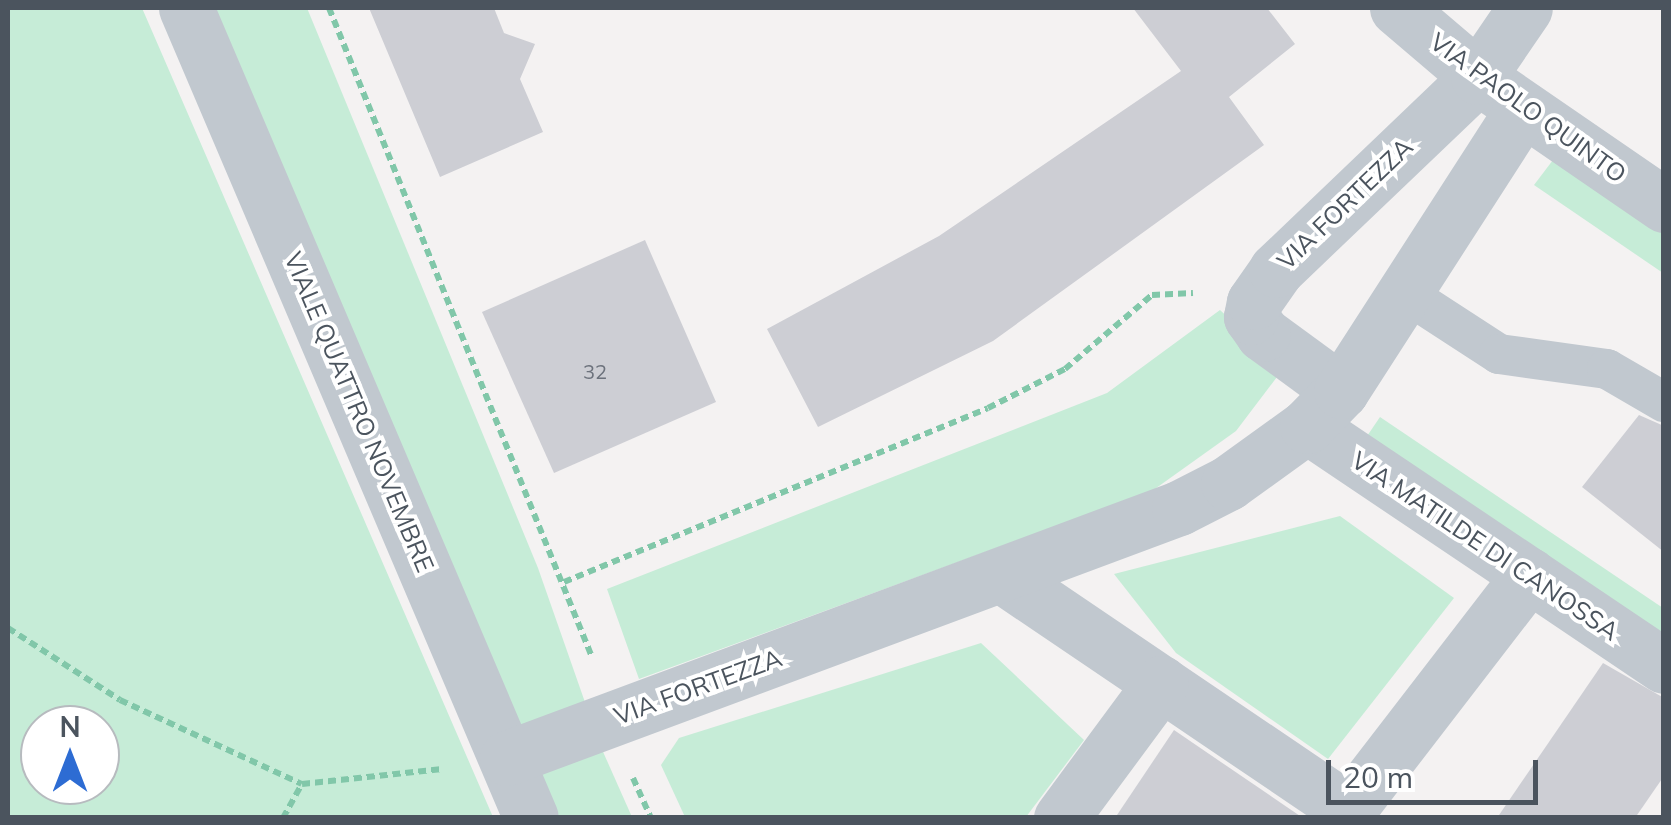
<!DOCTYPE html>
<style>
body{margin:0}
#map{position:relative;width:1671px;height:825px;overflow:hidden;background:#f4f2f2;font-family:Mulish,sans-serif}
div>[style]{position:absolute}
.green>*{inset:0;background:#c6ecd7}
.building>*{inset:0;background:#cdced4}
.path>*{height:6px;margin-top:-3px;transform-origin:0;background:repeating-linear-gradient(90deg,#81c7a9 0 8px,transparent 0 13px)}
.lane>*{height:40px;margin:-20px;padding:0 20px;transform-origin:20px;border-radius:20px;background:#c1c8cf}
.street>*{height:55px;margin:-27.5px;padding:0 27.5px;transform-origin:27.5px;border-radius:27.5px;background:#c1c8cf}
span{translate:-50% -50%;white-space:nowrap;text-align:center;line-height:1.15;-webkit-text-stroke:8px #fff;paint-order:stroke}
.number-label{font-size:20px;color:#6c727c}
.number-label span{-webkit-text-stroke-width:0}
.street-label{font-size:25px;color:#4b545e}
.frame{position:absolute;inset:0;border:10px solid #4b545e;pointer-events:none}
.north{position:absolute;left:20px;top:705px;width:100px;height:100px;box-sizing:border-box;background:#fff;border:2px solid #b7bbbf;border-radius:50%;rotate:0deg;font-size:28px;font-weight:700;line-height:40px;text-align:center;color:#4b545e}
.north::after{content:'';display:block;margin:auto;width:35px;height:45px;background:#2d6cd3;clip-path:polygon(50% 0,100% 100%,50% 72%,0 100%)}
.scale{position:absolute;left:1326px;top:760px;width:212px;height:45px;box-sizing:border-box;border:5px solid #4b545e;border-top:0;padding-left:12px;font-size:30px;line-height:35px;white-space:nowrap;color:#4b545e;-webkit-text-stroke:8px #fff;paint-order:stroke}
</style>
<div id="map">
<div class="green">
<div style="clip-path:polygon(evenodd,8px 8px,142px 8px,493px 817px,8px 817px,8px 8px,100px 725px,100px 785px,40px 785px,40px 725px,100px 725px)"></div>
<div style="clip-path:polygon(215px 8px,307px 8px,538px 568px,587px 708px,521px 732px)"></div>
<div style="clip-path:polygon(1556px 156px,1663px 229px,1663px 273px,1534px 185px)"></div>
<div style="clip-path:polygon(1220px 310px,1283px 369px,1236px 431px,1152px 491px,639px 679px,607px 589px,1107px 393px)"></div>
<div style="clip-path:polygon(1380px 417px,1663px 608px,1663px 654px,1361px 445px)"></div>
<div style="clip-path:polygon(1340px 516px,1454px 598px,1328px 759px,1176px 653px,1114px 574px)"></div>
<div style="clip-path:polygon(981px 643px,1084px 740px,1026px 817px,685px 817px,661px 765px,679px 738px)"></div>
<div style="clip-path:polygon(600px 745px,632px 817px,559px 817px,540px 772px)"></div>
</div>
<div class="building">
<div style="clip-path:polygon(369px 8px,494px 8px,504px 33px,535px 44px,520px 79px,543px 132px,440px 177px)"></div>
<div style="clip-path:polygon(1133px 8px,1267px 8px,1295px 44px,1229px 97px,1264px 145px,993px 341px,818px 427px,767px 329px,939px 236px,1181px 71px)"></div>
<div style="clip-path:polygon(645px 240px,716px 402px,554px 473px,482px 312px)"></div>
<div style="clip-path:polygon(1639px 415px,1664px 426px,1664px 552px,1582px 487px)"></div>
<div style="clip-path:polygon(1603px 663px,1664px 698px,1664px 776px,1635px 818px,1497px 818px)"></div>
<div style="clip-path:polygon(1174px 730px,1303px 818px,1115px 818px)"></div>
</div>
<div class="path">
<div style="left:329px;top:8px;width:700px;rotate:67.94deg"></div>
<div style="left:564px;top:582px;width:458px;rotate:-22.3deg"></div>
<div style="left:988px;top:408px;width:86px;rotate:-26.9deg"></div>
<div style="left:1065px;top:369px;width:114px;rotate:-40.4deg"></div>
<div style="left:1152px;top:295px;width:41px;rotate:-2.8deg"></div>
<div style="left:8px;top:628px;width:133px;rotate:32.7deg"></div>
<div style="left:120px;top:700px;width:200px;rotate:24.8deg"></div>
<div style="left:302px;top:784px;width:141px;rotate:-6.1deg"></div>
<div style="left:633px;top:778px;width:44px;rotate:65.8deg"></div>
<div style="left:283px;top:818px;width:39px;rotate:-61deg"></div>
</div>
<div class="lane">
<div style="left:1405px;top:293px;width:112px;rotate:33deg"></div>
<div style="left:1499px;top:354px;width:109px;rotate:7.9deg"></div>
<div style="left:1607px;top:369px;width:66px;rotate:30.1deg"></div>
</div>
<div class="street">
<div style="left:186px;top:8px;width:880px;rotate:66.93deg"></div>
<div style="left:1397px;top:8px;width:106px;rotate:40.4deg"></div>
<div style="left:1478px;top:77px;width:226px;rotate:34.5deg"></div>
<div style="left:1341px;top:391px;width:97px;rotate:-143.8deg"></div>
<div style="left:1263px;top:334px;width:21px;rotate:-125deg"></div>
<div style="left:1251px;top:317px;width:15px;rotate:-79deg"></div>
<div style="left:1254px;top:302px;width:39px;rotate:-55deg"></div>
<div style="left:1276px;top:270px;width:279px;rotate:-43.7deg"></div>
<div style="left:1478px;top:77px;width:83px;rotate:-55.7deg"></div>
<div style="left:1307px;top:426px;width:430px;rotate:33.9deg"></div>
<div style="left:1001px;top:575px;width:419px;rotate:34.1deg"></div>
<div style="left:1348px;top:810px;width:297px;rotate:-52.4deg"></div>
<div style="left:507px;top:758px;width:717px;rotate:-20.41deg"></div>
<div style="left:1179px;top:508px;width:55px;rotate:-27deg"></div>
<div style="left:1228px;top:483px;width:97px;rotate:-35.8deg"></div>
<div style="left:1307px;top:426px;width:49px;rotate:-45.8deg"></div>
<div style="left:1341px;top:391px;width:336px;rotate:-57.2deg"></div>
<div style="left:1061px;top:818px;width:168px;rotate:-53.5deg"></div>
</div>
<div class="number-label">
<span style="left:595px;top:371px">32</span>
</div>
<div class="street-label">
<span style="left:1528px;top:108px;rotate:36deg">VIA PAOLO QUINTO</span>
<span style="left:1345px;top:204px;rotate:-44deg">VIA FORTEZZA</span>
<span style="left:359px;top:412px;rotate:67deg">VIALE QUATTRO NOVEMBRE</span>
<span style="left:1485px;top:546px;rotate:34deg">VIA MATILDE DI CANOSSA</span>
<span style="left:698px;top:687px;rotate:-20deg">VIA FORTEZZA</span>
</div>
<div class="frame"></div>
<div class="north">N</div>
<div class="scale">20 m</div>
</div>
